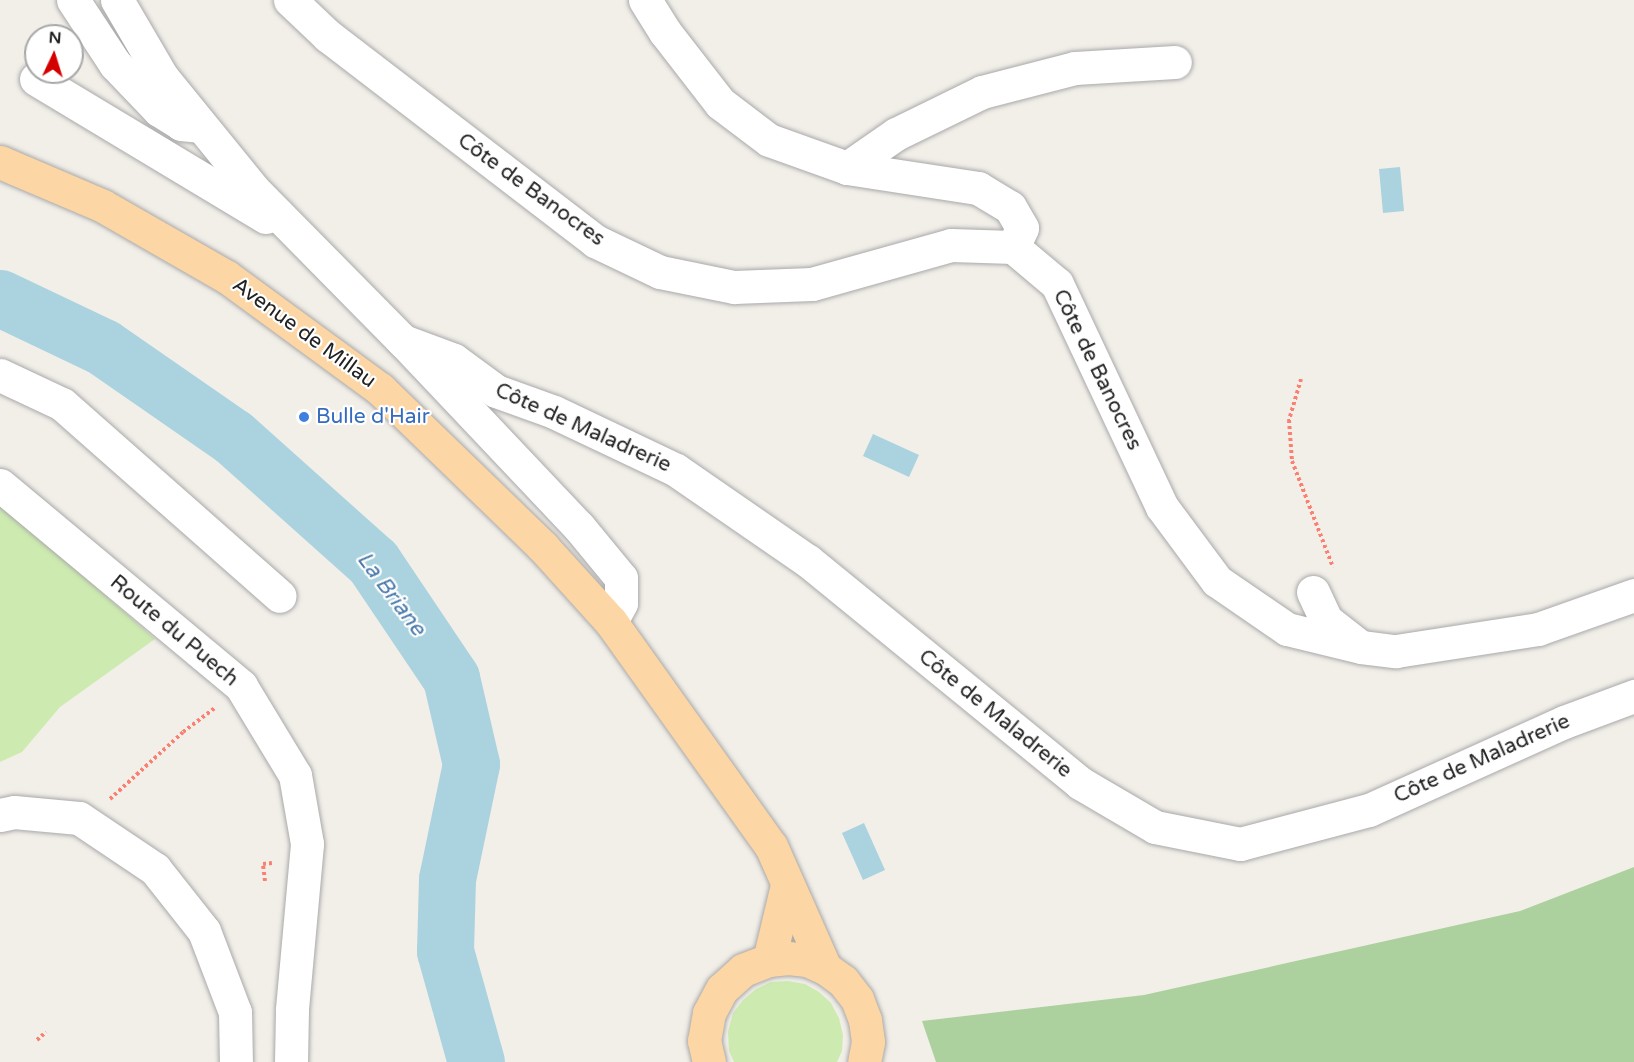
<!DOCTYPE html>
<meta charset="utf-8">
<style>
body{margin:0}
#map{position:relative;width:1634px;height:1062px;overflow:hidden;background:#f2efe9;font-family:"Varela Round",sans-serif}
div>[style]{position:absolute}
.grass>*{inset:0;background:#cdebb0}
.forest>*{inset:0;background:#add19e}
.water>*{inset:0;background:#aad3df}
.river>*{height:57px;margin:-28.5px;padding:0 28.5px;transform-origin:28.5px;border-radius:28.5px;background:#aad3df}
.path>*{height:4px;margin-top:-2px;transform-origin:0;background:repeating-linear-gradient(90deg,#fa8072 0 3px,transparent 0 6px)}
.roads{filter:drop-shadow(0 0 2px #a9a9a9) drop-shadow(0 0 2px #a9a9a9)}
.minor>*{height:33px;margin:-16.5px;padding:0 16.5px;transform-origin:16.5px;border-radius:16.5px;background:#fff}
.major>*{height:33px;margin:-16.5px;padding:0 16.5px;transform-origin:16.5px;border-radius:16.5px;background:#fcd6a4}
.dots>*{width:16px;height:16px;translate:-50% -50%;box-sizing:border-box;border:3px solid #fff;border-radius:50%}
span{translate:-50% -50%;white-space:nowrap;text-align:center;line-height:1.15;-webkit-text-stroke:4.5px #fff;paint-order:stroke}
.street-label{font-size:21px;color:#222}
.shop-label{font-size:21px;color:#366cbe}
.left{translate:0 -50%;text-align:left}
.water-label{font-size:22px;color:#4a7aab;font-style:italic}
.north{position:absolute;left:24px;top:24px;width:60px;height:60px;box-sizing:border-box;background:#fff;border:2px solid #a7a7a7;border-radius:50%;rotate:4deg;font-size:16px;font-weight:700;line-height:24px;text-align:center;color:#222}
.north::after{content:'';display:block;margin:auto;width:21px;height:27px;background:#d40000;clip-path:polygon(50% 0,100% 100%,50% 72%,0 100%)}
</style>
<div id="map">
<div class="grass">
<div style="clip-path:polygon(0 503px,155px 639px,60px 707px,22px 752px,0 762px)"></div>
<div style="clip-path:polygon(788px 981px,805px 984px,819px 992px,831px 1003px,839px 1018px,843px 1035px,842px 1051px,837px 1062px,734px 1062px,729px 1051px,728px 1032px,733px 1013px,743px 1000px,756px 989px,771px 982px)"></div>
</div>
<div class="forest">
<div style="clip-path:polygon(1634px 867px,1634px 1062px,936px 1062px,922px 1021px,1144px 995px,1520px 911px)"></div>
</div>
<div class="water">
<div style="clip-path:polygon(1400px 167px,1404px 211px,1383px 213px,1379px 169px)"></div>
<div style="clip-path:polygon(873px 434px,919px 455px,909px 477px,863px 456px)"></div>
<div style="clip-path:polygon(864px 823px,885px 870px,863px 880px,842px 833px)"></div>
</div>
<div class="river">
<div style="left:0;top:298px;width:114px;rotate:25.4deg"></div>
<div style="left:103px;top:347px;width:158px;rotate:34.7deg"></div>
<div style="left:233px;top:437px;width:188px;rotate:41.8deg"></div>
<div style="left:373px;top:562px;width:140px;rotate:56.1deg"></div>
<div style="left:451px;top:678px;width:88px;rotate:76.9deg"></div>
<div style="left:471px;top:764px;width:117px;rotate:101.8deg"></div>
<div style="left:447px;top:879px;width:72px;rotate:91.6deg"></div>
<div style="left:445px;top:951px;width:115px;rotate:74.4deg"></div>
</div>
<div class="path">
<div style="left:1301px;top:379px;width:43px;rotate:106.3deg"></div>
<div style="left:1289px;top:420px;width:41px;rotate:85.8deg"></div>
<div style="left:1292px;top:461px;width:114px;rotate:68.9deg"></div>
<div style="left:110px;top:799px;width:99px;rotate:-42.5deg"></div>
<div style="left:183px;top:732px;width:40px;rotate:-37deg"></div>
<div style="left:265px;top:881px;width:17px;rotate:-97deg"></div>
<div style="left:263px;top:864px;width:9px;rotate:-6deg"></div>
<div style="left:37px;top:1040px;width:12px;rotate:-42deg"></div>
</div>
<div class="roads">
<div class="minor">
<div style="left:73px;top:0;width:77px;rotate:56.7deg"></div>
<div style="left:115px;top:64px;width:64px;rotate:46.3deg"></div>
<div style="left:159px;top:110px;width:26px;rotate:32deg"></div>
<div style="left:181px;top:124px;width:18px;rotate:6deg"></div>
<div style="left:117px;top:0;width:89px;rotate:59.7deg"></div>
<div style="left:162px;top:77px;width:144px;rotate:50.9deg"></div>
<div style="left:253px;top:189px;width:214px;rotate:45.4deg"></div>
<div style="left:403px;top:341px;width:256px;rotate:46.6deg"></div>
<div style="left:579px;top:527px;width:66px;rotate:50.5deg"></div>
<div style="left:621px;top:578px;width:25px;rotate:90deg"></div>
<div style="left:621px;top:603px;width:21px;rotate:118deg"></div>
<div style="left:290px;top:0;width:52px;rotate:43.5deg"></div>
<div style="left:328px;top:36px;width:337px;rotate:37.5deg"></div>
<div style="left:595px;top:241px;width:72px;rotate:25.5deg"></div>
<div style="left:660px;top:272px;width:76px;rotate:11.5deg"></div>
<div style="left:734px;top:287px;width:78px;rotate:-2.2deg"></div>
<div style="left:812px;top:284px;width:144px;rotate:-15.7deg"></div>
<div style="left:951px;top:245px;width:62px;rotate:1.8deg"></div>
<div style="left:1013px;top:247px;width:57px;rotate:40.1deg"></div>
<div style="left:1057px;top:284px;width:246px;rotate:64.8deg"></div>
<div style="left:1162px;top:507px;width:92px;rotate:53.4deg"></div>
<div style="left:1217px;top:581px;width:85px;rotate:34.4deg"></div>
<div style="left:1287px;top:629px;width:76px;rotate:13.7deg"></div>
<div style="left:1361px;top:647px;width:35px;rotate:7deg"></div>
<div style="left:1396px;top:651px;width:144px;rotate:-8.8deg"></div>
<div style="left:1538px;top:629px;width:102px;rotate:-19.5deg"></div>
<div style="left:645px;top:0;width:38px;rotate:58deg"></div>
<div style="left:665px;top:32px;width:90px;rotate:52.2deg"></div>
<div style="left:720px;top:103px;width:61px;rotate:37.1deg"></div>
<div style="left:769px;top:140px;width:83px;rotate:19.7deg"></div>
<div style="left:847px;top:168px;width:133px;rotate:8.7deg"></div>
<div style="left:978px;top:188px;width:37px;rotate:31deg"></div>
<div style="left:1010px;top:207px;width:24px;rotate:60deg"></div>
<div style="left:1022px;top:228px;width:21px;rotate:115deg"></div>
<div style="left:36px;top:79px;width:268px;rotate:31deg"></div>
<div style="left:847px;top:168px;width:60px;rotate:-34.8deg"></div>
<div style="left:896px;top:134px;width:96px;rotate:-26deg"></div>
<div style="left:982px;top:92px;width:96px;rotate:-14.5deg"></div>
<div style="left:1075px;top:68px;width:100px;rotate:-3.4deg"></div>
<div style="left:403px;top:341px;width:54px;rotate:20.4deg"></div>
<div style="left:454px;top:360px;width:52px;rotate:36.4deg"></div>
<div style="left:496px;top:391px;width:62px;rotate:19.9deg"></div>
<div style="left:554px;top:412px;width:135px;rotate:25.4deg"></div>
<div style="left:676px;top:470px;width:160px;rotate:34.6deg"></div>
<div style="left:808px;top:561px;width:351px;rotate:39.2deg"></div>
<div style="left:1080px;top:783px;width:87px;rotate:30.4deg"></div>
<div style="left:1155px;top:827px;width:87px;rotate:11.3deg"></div>
<div style="left:1240px;top:844px;width:133px;rotate:-14.8deg"></div>
<div style="left:1369px;top:810px;width:214px;rotate:-24.3deg"></div>
<div style="left:1564px;top:722px;width:75px;rotate:-20.4deg"></div>
<div style="left:0;top:375px;width:68px;rotate:25.1deg"></div>
<div style="left:62px;top:404px;width:290px;rotate:41.4deg"></div>
<div style="left:0;top:485px;width:314px;rotate:39.8deg"></div>
<div style="left:241px;top:686px;width:104px;rotate:58.8deg"></div>
<div style="left:295px;top:775px;width:70px;rotate:80.1deg"></div>
<div style="left:307px;top:844px;width:167px;rotate:95.2deg"></div>
<div style="left:292px;top:1010px;width:52px;rotate:91.1deg"></div>
<div style="left:1313px;top:592px;width:31px;rotate:65deg"></div>
<div style="left:1326px;top:620px;width:39px;rotate:38deg"></div>
<div style="left:0;top:815px;width:14px;rotate:-12deg"></div>
<div style="left:14px;top:812px;width:65px;rotate:5.3deg"></div>
<div style="left:79px;top:818px;width:92px;rotate:33.9deg"></div>
<div style="left:155px;top:869px;width:79px;rotate:51.7deg"></div>
<div style="left:204px;top:931px;width:87px;rotate:69.1deg"></div>
<div style="left:235px;top:1012px;width:50px;rotate:88.9deg"></div>
</div>
<div class="major">
<div style="left:0;top:162px;width:112px;rotate:23.1deg"></div>
<div style="left:103px;top:206px;width:143px;rotate:29.8deg"></div>
<div style="left:227px;top:277px;width:190px;rotate:36.2deg"></div>
<div style="left:380px;top:389px;width:227px;rotate:44.1deg"></div>
<div style="left:543px;top:547px;width:101px;rotate:47.8deg"></div>
<div style="left:611px;top:622px;width:275px;rotate:54.5deg"></div>
<div style="left:771px;top:846px;width:133px;rotate:66.1deg"></div>
<div style="left:769px;top:960px;width:77px;rotate:-76.5deg"></div>
<div style="left:709px;top:1062px;width:22px;rotate:-103deg"></div>
<div style="left:704px;top:1041px;width:28px;rotate:-80deg"></div>
<div style="left:709px;top:1013px;width:27px;rotate:-62deg"></div>
<div style="left:722px;top:989px;width:28px;rotate:-42deg"></div>
<div style="left:743px;top:970px;width:28px;rotate:-21deg"></div>
<div style="left:769px;top:960px;width:19px;rotate:-6deg"></div>
<div style="left:788px;top:958px;width:19px;rotate:6deg"></div>
<div style="left:807px;top:960px;width:20px;rotate:24deg"></div>
<div style="left:825px;top:968px;width:22px;rotate:36deg"></div>
<div style="left:843px;top:981px;width:23px;rotate:52deg"></div>
<div style="left:857px;top:999px;width:22px;rotate:69deg"></div>
<div style="left:865px;top:1020px;width:22px;rotate:82deg"></div>
<div style="left:868px;top:1042px;width:20px;rotate:101deg"></div>
</div>
</div>
<div class="dots">
<div style="left:304px;top:417px;background:#3f7fe0"></div>
</div>
<div class="street-label">
<span style="left:531px;top:190px;rotate:36deg">Côte de Banocres</span>
<span style="left:304px;top:333px;rotate:36deg">Avenue de Millau</span>
<span style="left:1097px;top:370px;rotate:64deg">Côte de Banocres</span>
<span style="left:583px;top:428px;rotate:24deg">Côte de Maladrerie</span>
<span style="left:174px;top:631px;rotate:40deg">Route du Puech</span>
<span style="left:995px;top:714px;rotate:39deg">Côte de Maladrerie</span>
<span style="left:1482px;top:759px;rotate:-24deg">Côte de Maladrerie</span>
</div>
<div class="shop-label">
<span class="left" style="left:316px;top:417px">Bulle d'Hair</span>
</div>
<div class="water-label">
<span style="left:391px;top:594px;rotate:53deg">La Briane</span>
</div>
<div class="north">N</div>
</div>
